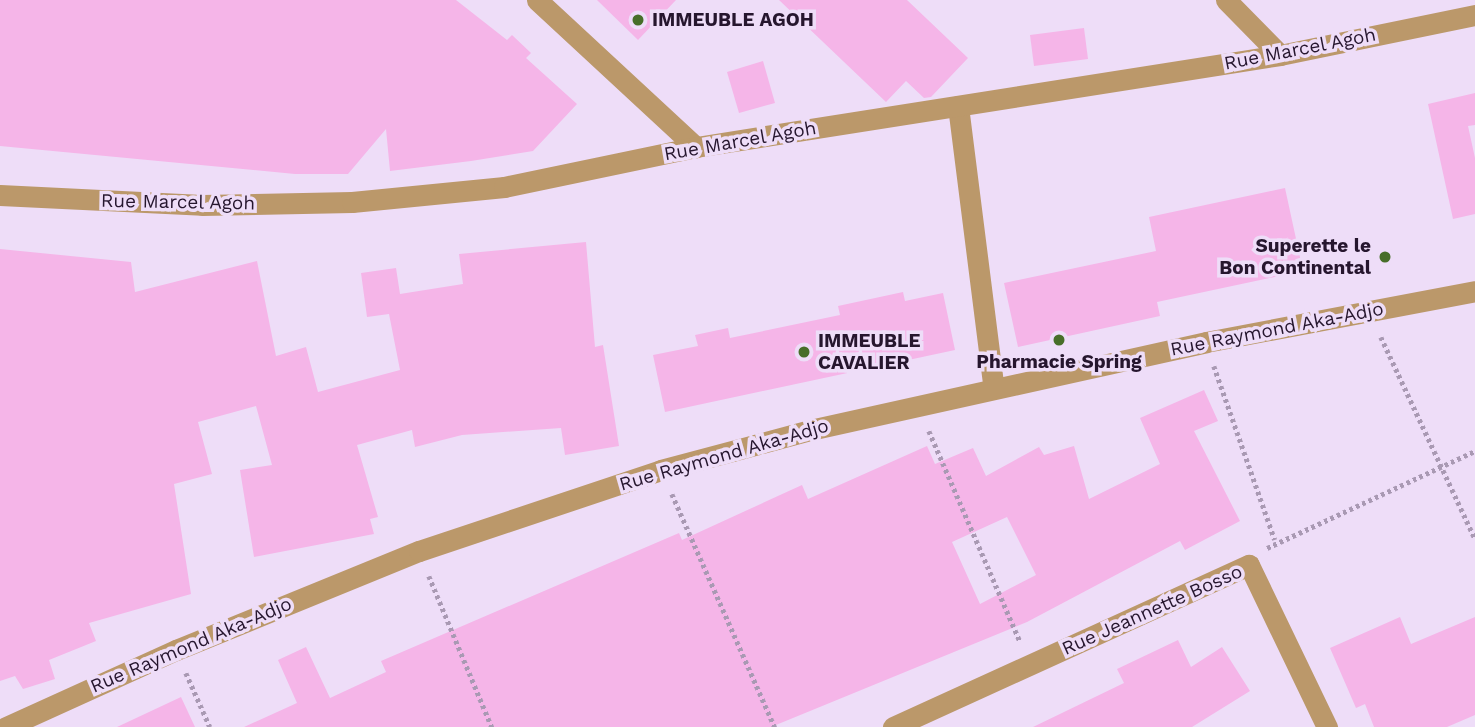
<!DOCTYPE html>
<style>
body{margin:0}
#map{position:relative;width:1475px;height:727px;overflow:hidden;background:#eeddf8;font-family:"Work Sans",sans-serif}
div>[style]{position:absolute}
.building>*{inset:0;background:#f5b5e8}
.path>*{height:4.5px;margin-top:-2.25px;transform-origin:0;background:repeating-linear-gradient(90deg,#a999b3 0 3.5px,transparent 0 7px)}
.street>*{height:21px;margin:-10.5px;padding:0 10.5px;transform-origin:10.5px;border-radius:10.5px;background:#bb986a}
.dots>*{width:19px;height:19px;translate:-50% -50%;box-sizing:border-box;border:4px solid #eeddf8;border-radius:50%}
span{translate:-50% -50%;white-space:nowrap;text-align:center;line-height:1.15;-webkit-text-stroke:7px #eeddf8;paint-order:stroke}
.poi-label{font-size:19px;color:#26162e;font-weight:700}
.left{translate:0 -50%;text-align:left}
.right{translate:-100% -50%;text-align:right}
.street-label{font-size:19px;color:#26162e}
</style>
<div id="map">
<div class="building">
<div style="clip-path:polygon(0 0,456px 0,507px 40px,512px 35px,531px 53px,526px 58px,577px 104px,533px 151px,471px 161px,390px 171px,386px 129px,348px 174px,295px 174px,0 146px)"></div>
<div style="clip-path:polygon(597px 0,676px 0,638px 40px)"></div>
<div style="clip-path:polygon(779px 0,907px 0,968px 58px,931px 97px,924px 98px,906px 81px,886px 102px)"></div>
<div style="clip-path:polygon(1084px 28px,1088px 59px,1034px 66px,1030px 35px)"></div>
<div style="clip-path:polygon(763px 61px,775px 103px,739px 113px,727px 72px)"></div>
<div style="clip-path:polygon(1475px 93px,1475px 125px,1468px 126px,1475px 158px,1475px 214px,1453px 219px,1428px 104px)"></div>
<div style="clip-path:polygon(1285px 188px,1303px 271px,1157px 302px,1160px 316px,1018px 347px,1004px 283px,1156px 251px,1149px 217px)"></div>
<div style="clip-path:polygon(586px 242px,595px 347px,603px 345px,619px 446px,565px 455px,561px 428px,462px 435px,415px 447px,412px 430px,357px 445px,378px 517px,370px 519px,374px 534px,254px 557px,240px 470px,272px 465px,256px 406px,198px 422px,212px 474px,174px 484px,191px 594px,89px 623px,96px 641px,49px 660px,55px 679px,23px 689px,15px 676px,0 681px,0 249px,131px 262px,135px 292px,257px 261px,276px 356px,306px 347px,318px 392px,400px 370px,389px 314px,367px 317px,361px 273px,396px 268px,400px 294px,463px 284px,459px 254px)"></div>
<div style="clip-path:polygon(903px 292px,905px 301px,943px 293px,955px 350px,665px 412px,653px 355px,698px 346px,695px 335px,728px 328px,730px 338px,840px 315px,838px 306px)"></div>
<div style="clip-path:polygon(evenodd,1204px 390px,1218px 421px,1194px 431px,1240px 521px,1185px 550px,1180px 541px,1027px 622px,771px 727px,244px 727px,297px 703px,278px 660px,306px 647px,330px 698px,386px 672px,381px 661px,679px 533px,682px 540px,802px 485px,808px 499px,927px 446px,935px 464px,973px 448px,986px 476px,1039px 447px,1044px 455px,1074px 446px,1089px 499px,1160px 464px,1140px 418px,1204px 390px,1007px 517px,1036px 575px,980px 604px,952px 542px,1007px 517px)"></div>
<div style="clip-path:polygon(1400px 617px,1411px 644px,1475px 617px,1475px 715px,1447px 727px,1374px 727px,1365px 704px,1356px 708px,1330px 648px)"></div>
<div style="clip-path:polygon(1178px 640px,1191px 667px,1222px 647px,1250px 691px,1192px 727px,1033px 727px,1124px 683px,1117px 669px)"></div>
<div style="clip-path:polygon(181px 697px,195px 727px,117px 727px)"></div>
</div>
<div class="path">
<div style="left:1381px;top:337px;width:223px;rotate:65deg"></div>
<div style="left:1214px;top:366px;width:184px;rotate:70.7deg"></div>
<div style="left:929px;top:431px;width:229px;rotate:66.6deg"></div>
<div style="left:672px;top:494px;width:255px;rotate:66.2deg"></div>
<div style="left:1267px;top:548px;width:230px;rotate:-25deg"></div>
<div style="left:429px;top:576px;width:164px;rotate:67.4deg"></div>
<div style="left:186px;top:673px;width:59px;rotate:66deg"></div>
</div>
<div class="street">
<div style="left:537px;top:0;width:217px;rotate:42.8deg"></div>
<div style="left:1226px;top:0;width:77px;rotate:45.5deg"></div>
<div style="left:958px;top:106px;width:285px;rotate:82.8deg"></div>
<div style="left:0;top:195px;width:202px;rotate:2.8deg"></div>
<div style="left:202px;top:205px;width:150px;rotate:-1.1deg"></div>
<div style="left:352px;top:202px;width:153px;rotate:-5.6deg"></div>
<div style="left:504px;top:187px;width:196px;rotate:-11.8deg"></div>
<div style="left:696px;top:147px;width:591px;rotate:-8.95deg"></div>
<div style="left:1280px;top:55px;width:199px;rotate:-11.6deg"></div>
<div style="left:6px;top:727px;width:187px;rotate:-24.4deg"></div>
<div style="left:176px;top:650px;width:262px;rotate:-22.2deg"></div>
<div style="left:419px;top:551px;width:255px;rotate:-18.5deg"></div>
<div style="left:661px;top:470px;width:154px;rotate:-15deg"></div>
<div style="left:810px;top:430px;width:406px;rotate:-12.5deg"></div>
<div style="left:1206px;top:342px;width:274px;rotate:-10.7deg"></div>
<div style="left:893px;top:727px;width:391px;rotate:-24.5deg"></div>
<div style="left:1249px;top:565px;width:180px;rotate:64.3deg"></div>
</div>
<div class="dots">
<div style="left:638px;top:20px;background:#476e29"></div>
<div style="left:1385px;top:257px;background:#476e29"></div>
<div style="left:1059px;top:340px;background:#476e29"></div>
<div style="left:804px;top:352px;background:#476e29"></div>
</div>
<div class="poi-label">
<span class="left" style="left:652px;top:20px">IMMEUBLE AGOH</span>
<span class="right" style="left:1371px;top:257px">Superette le<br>Bon Continental</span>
<span class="left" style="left:818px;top:352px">IMMEUBLE<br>CAVALIER</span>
<span style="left:1059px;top:362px">Pharmacie Spring</span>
</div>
<div class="street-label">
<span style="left:1300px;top:49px;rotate:-11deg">Rue Marcel Agoh</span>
<span style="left:740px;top:141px;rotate:-10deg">Rue Marcel Agoh</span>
<span style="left:178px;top:202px;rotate:1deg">Rue Marcel Agoh</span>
<span style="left:1277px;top:329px;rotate:-11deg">Rue Raymond Aka-Adjo</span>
<span style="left:724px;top:455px;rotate:-16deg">Rue Raymond Aka-Adjo</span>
<span style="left:1152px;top:610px;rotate:-24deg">Rue Jeannette Bosso</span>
<span style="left:191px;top:645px;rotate:-23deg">Rue Raymond Aka-Adjo</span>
</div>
</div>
